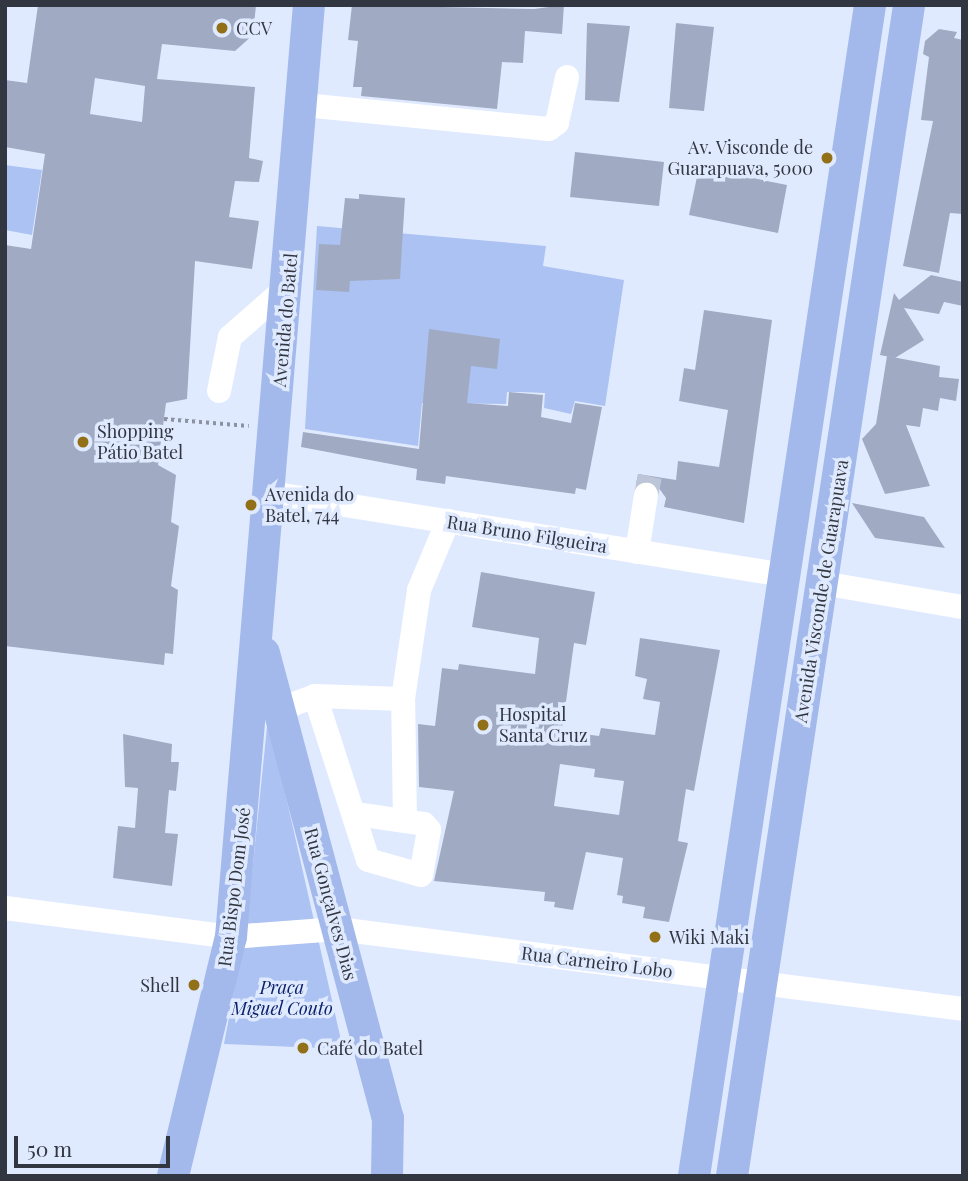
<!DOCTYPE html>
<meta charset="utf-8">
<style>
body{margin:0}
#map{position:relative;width:968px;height:1181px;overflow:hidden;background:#e0eaff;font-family:"Playfair Display",serif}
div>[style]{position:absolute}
.green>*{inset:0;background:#acc2f3}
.building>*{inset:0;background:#a0abc3}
.minor-tunnel>*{height:24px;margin-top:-12px;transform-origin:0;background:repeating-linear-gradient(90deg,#bdc6d9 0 24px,transparent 0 36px)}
.path>*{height:3.5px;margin-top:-1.75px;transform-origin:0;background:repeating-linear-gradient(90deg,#8b92a2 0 3.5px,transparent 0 7px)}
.minor>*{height:24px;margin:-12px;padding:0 12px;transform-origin:12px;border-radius:12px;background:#fff}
.major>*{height:32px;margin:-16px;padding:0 16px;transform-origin:16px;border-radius:16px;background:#a4b9eb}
.dots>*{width:19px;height:19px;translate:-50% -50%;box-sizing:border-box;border:4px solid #e0eaff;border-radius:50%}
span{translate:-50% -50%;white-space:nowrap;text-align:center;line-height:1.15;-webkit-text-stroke:7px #e0eaff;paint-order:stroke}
.poi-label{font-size:18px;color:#313640}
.left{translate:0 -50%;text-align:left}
.right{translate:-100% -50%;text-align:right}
.street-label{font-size:18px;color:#313640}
.park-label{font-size:18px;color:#0c216b;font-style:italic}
.frame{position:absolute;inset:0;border:7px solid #313640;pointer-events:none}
.scale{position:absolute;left:14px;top:1136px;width:156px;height:32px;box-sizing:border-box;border:4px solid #313640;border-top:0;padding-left:9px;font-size:21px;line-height:24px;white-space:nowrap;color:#313640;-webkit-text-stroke:5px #e0eaff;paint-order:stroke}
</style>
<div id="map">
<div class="green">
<div style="clip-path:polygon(5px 165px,42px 170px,32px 235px,5px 230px)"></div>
<div style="clip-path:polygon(317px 226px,546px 246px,543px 266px,624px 280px,605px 406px,575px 401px,571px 414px,544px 408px,545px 393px,521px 392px,507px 392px,506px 404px,422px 403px,418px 446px,305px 429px)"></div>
<div style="clip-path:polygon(268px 717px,343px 1049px,224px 1044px,247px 923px)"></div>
</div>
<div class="building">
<div style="clip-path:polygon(evenodd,38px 5px,256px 5px,253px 35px,235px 51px,162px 44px,157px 79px,255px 87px,249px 158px,263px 161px,259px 182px,235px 181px,229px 217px,259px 221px,252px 269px,195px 261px,187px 399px,166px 403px,158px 465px,176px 475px,171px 522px,179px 526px,171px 586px,178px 590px,173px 654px,165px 653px,164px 665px,5px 646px,5px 245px,31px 249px,45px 154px,5px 147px,5px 80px,27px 83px,38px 5px,95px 78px,145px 86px,142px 122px,90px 114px,95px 78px)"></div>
<div style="clip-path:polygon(352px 5px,534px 9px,564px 5px,562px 34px,525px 31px,523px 63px,502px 62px,497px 109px,361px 96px,362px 87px,353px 87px,358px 41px,348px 40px)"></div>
<div style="clip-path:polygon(587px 23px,630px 26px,619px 102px,585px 100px)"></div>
<div style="clip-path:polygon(676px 23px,714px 27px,704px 111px,669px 108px)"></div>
<div style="clip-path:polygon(939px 29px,957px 32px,954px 38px,963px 40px,963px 214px,950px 213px,939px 273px,903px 266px,933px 121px,921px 120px,929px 57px,923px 54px,925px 41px)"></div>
<div style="clip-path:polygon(575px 152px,664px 162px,659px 206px,570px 197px)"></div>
<div style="clip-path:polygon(699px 167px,787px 185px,778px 233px,689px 215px)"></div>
<div style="clip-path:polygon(359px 194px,405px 198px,400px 279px,350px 281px,349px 292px,316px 290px,319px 244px,340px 245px,345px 198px,359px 199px)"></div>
<div style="clip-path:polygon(931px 275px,963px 282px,963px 306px,944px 302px,939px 314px,904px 308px,924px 340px,895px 358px,880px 355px,894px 293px,899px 300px)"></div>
<div style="clip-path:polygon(704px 310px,772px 320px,744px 523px,664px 507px,666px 498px,656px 484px,636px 484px,638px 474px,676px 480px,678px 461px,719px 467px,728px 410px,679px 401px,684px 368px,695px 370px)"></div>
<div style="clip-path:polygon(429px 329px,500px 339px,497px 369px,471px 366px,467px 403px,508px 406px,509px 392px,543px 395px,541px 417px,571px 423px,575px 403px,602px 407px,586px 490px,576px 488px,575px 494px,446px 476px,445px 484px,416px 480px,417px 469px,301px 447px,303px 432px,419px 449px)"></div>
<div style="clip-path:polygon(887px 356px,940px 366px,939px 377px,959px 379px,956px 401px,940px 398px,938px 411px,923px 408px,920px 427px,906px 425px,930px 486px,885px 494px,862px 439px,876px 424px)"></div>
<div style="clip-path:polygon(852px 503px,924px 517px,945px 548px,875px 538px)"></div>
<div style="clip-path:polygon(evenodd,481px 572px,595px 592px,586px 645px,574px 643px,562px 731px,599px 736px,601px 728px,655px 735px,660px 702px,643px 699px,647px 679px,635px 676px,640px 638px,720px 650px,694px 791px,686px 789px,678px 841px,688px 843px,669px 922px,643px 918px,645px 907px,622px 903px,623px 896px,617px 895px,623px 858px,586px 852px,573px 910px,554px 907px,555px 902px,544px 901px,545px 892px,434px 881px,454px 791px,419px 787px,418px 724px,435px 726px,442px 668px,458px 670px,459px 664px,535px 674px,539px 638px,472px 627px,481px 572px,560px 764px,595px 769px,594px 777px,624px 781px,619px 815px,554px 806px,560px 764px)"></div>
<div style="clip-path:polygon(123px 734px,172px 744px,171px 762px,179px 762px,176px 791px,169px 790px,165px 833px,178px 834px,172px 886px,113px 878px,118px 826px,135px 828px,138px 788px,125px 787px)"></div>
</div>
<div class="minor-tunnel">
<div style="left:646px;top:495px;width:19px;rotate:-78deg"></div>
</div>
<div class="path">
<div style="left:164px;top:419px;width:85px;rotate:4.7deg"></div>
</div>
<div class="minor">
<div style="left:304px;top:105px;width:246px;rotate:5.6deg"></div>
<div style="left:549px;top:129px;width:10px;rotate:-37deg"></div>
<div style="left:557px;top:123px;width:47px;rotate:-77.7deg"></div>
<div style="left:219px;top:391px;width:55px;rotate:-78.5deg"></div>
<div style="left:230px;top:337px;width:77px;rotate:-41.3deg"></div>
<div style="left:270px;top:493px;width:520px;rotate:9.06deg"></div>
<div style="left:637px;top:552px;width:58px;rotate:-81deg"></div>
<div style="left:822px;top:583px;width:143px;rotate:9.7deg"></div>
<div style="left:315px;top:696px;width:172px;rotate:72.1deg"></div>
<div style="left:368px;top:860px;width:55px;rotate:15.8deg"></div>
<div style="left:421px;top:875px;width:46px;rotate:-79.9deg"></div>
<div style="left:429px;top:830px;width:8px;rotate:-130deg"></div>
<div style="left:424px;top:824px;width:69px;rotate:-171.6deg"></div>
<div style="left:280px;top:709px;width:37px;rotate:-20deg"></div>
<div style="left:315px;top:696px;width:88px;rotate:2deg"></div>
<div style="left:405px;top:820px;width:121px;rotate:-90.9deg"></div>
<div style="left:403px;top:699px;width:110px;rotate:-81.6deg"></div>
<div style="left:419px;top:590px;width:75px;rotate:-67.2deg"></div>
<div style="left:5px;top:908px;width:228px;rotate:7.3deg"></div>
<div style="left:231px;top:937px;width:107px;rotate:-4.3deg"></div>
<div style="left:338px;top:929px;width:630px;rotate:7.29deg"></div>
</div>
<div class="major">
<div style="left:264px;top:653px;width:481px;rotate:75.1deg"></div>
<div style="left:388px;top:1118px;width:58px;rotate:91deg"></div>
<div style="left:173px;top:1176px;width:246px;rotate:-76.4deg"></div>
<div style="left:231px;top:937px;width:935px;rotate:-85.22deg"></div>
<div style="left:694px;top:1176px;width:1184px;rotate:-81.45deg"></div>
<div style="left:732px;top:1176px;width:1184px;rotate:-81.4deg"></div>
</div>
<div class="dots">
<div style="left:222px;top:28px;background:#927017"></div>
<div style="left:827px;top:158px;background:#927017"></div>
<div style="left:83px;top:442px;background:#927017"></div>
<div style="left:251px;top:505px;background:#927017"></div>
<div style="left:483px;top:725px;background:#927017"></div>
<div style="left:655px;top:937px;background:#927017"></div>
<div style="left:194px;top:985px;background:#927017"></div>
<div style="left:303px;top:1048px;background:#927017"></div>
</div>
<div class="poi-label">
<span class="left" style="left:236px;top:28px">CCV</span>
<span class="right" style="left:813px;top:158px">Av. Visconde de<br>Guarapuava, 5000</span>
<span class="left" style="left:97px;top:442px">Shopping<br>Pátio Batel</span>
<span class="left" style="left:265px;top:505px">Avenida do<br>Batel, 744</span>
<span class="left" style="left:499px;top:725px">Hospital<br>Santa Cruz</span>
<span class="left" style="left:669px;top:937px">Wiki Maki</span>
<span class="right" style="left:180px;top:985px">Shell</span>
<span class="left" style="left:317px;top:1048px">Café do Batel</span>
</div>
<div class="street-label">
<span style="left:285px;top:320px;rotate:-85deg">Avenida do Batel</span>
<span style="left:527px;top:534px;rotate:9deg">Rua Bruno Filgueira</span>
<span style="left:821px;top:591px;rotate:-81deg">Avenida Visconde de Guarapuava</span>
<span style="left:234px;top:887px;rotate:-83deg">Rua Bispo Dom José</span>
<span style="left:331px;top:904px;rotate:75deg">Rua Gonçalves Dias</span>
<span style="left:597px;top:962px;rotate:7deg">Rua Carneiro Lobo</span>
</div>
<div class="park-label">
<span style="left:282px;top:998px">Praça<br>Miguel Couto</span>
</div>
<div class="frame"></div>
<div class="scale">50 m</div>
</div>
